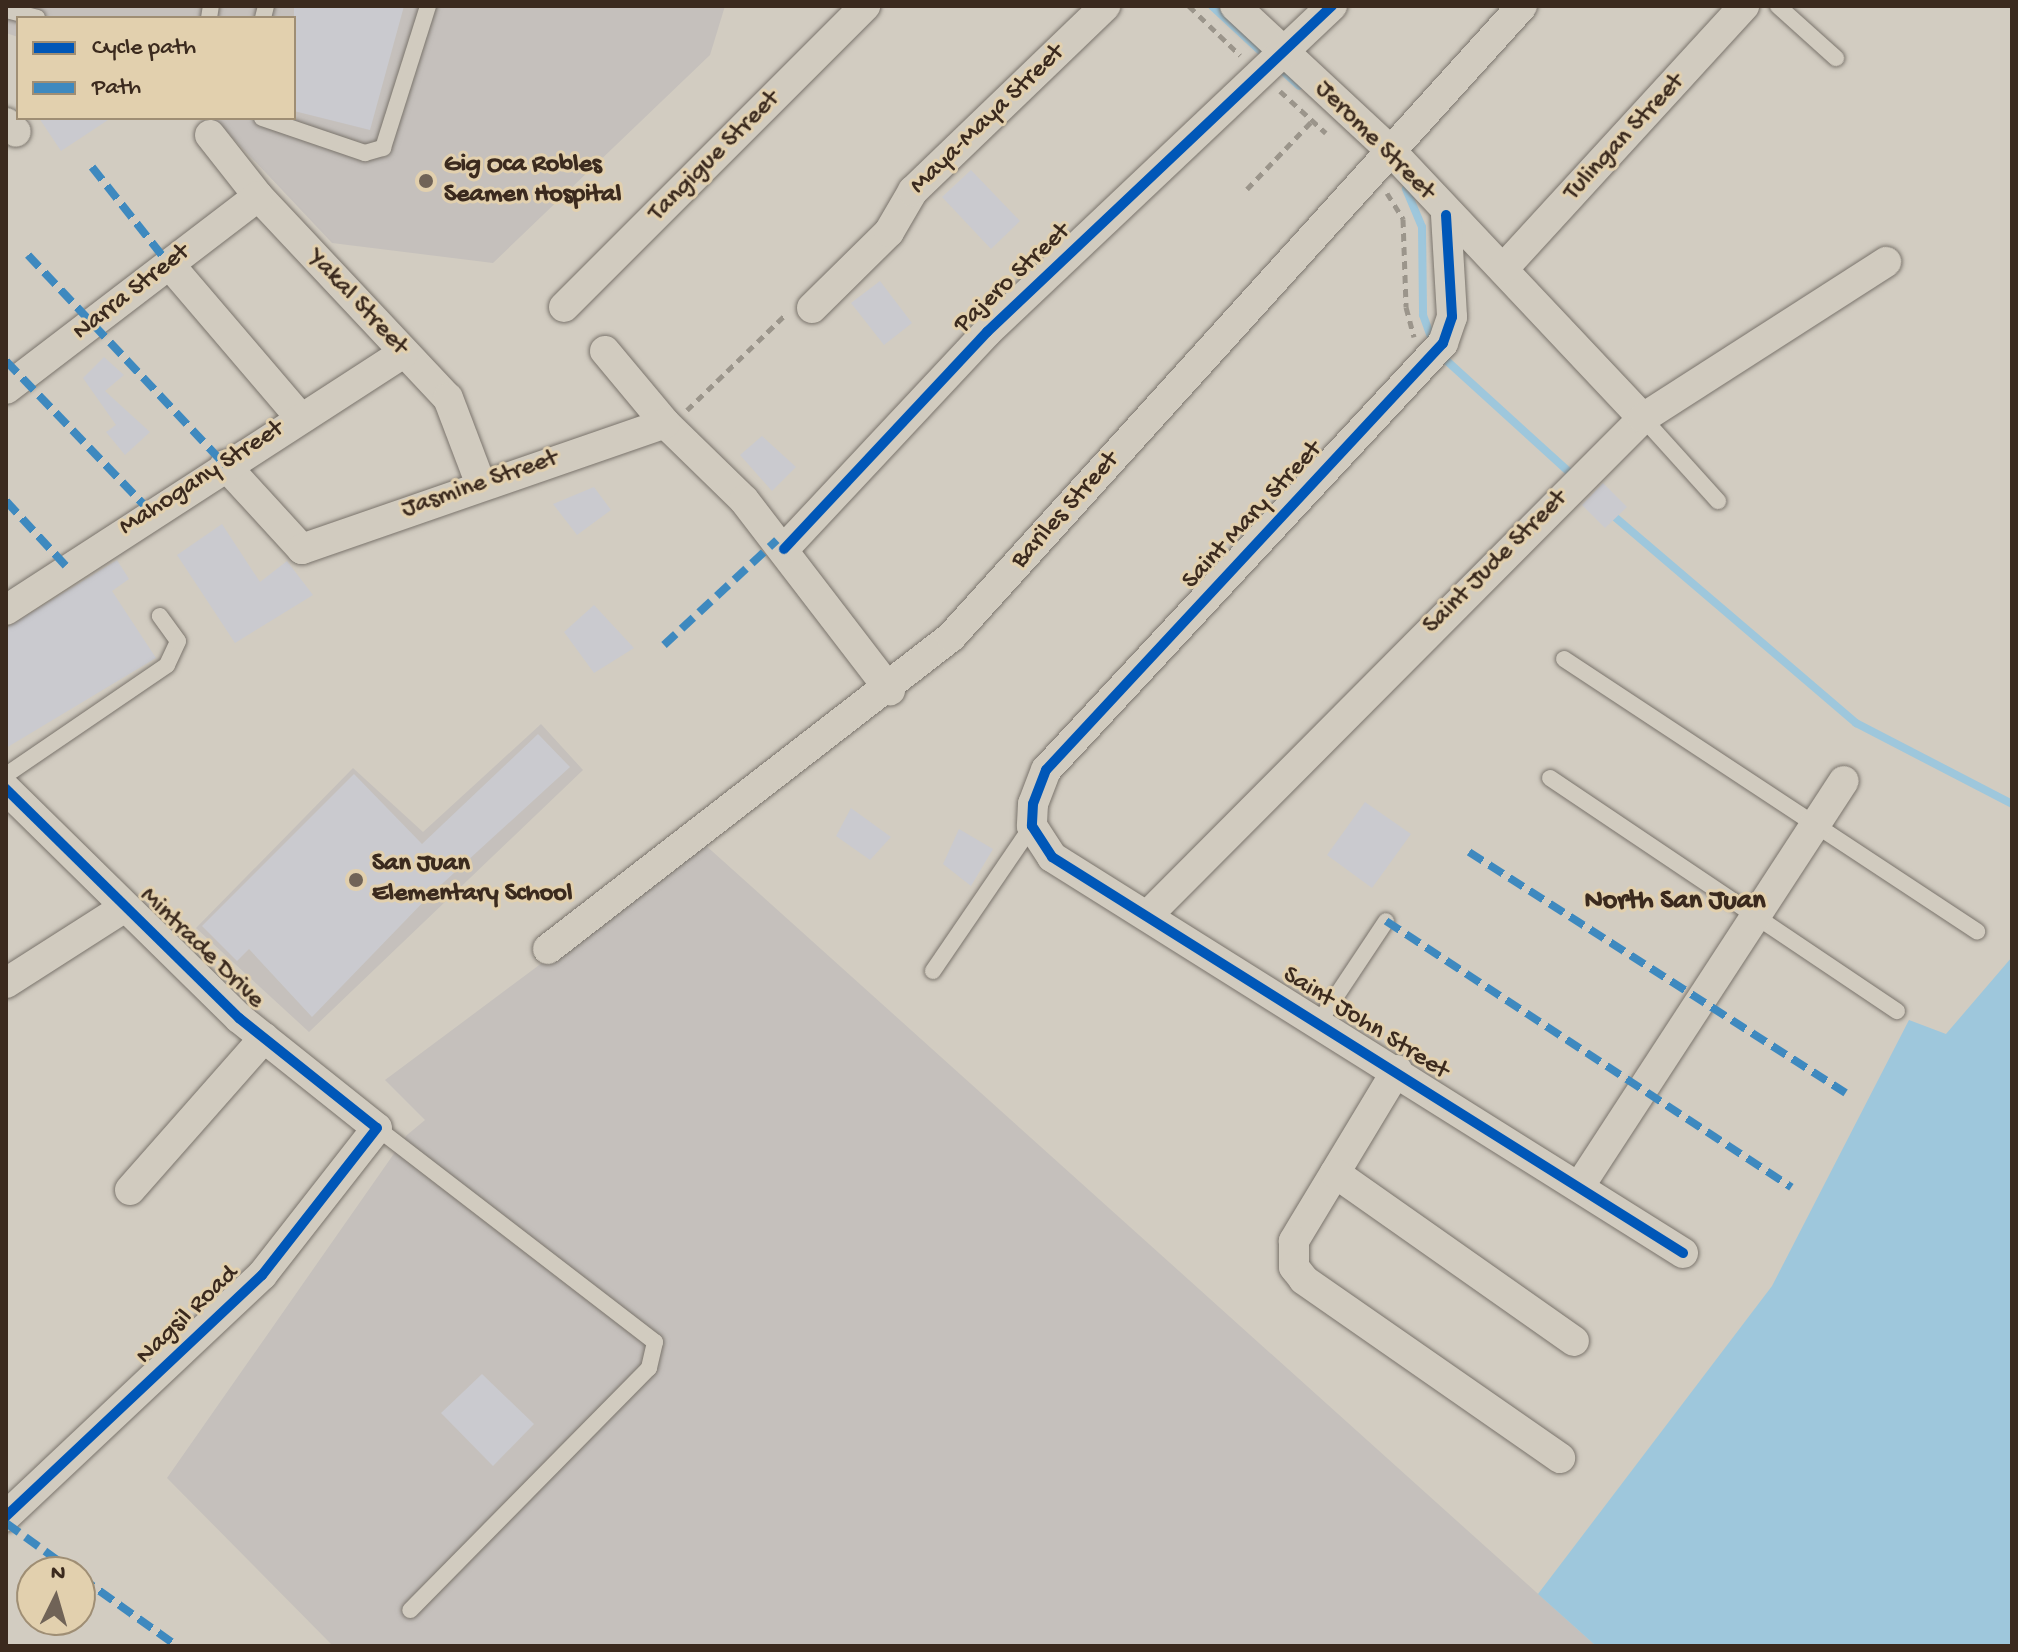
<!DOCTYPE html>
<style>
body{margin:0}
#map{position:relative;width:2018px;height:1652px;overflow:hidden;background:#d2ccc1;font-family:"Gochi Hand",sans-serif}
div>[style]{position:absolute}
.built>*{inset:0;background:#c5c0bc}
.water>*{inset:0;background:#9ec7dc}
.stream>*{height:8px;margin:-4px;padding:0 4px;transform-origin:4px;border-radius:4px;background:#9ec7dc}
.building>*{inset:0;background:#cacacf}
.path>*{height:5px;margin-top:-2.5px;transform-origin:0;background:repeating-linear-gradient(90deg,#9b958b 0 8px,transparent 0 14px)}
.roads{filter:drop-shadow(0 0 2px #7a746c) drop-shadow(0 0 2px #7a746c)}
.service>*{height:16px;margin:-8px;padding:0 8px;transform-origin:8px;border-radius:8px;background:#d1cbbf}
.minor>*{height:30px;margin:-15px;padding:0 15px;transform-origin:15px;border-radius:15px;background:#d1cbbf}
.quiet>*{height:8px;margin-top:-4px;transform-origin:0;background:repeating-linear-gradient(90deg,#3e89bf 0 16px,transparent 0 24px)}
.cycleway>*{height:10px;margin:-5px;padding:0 5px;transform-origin:5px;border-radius:5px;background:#0057b8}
.dots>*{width:22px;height:22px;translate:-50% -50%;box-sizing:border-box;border:4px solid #e2d0ae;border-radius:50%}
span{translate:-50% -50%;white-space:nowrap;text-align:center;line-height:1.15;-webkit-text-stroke:6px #e2d0ae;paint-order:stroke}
.street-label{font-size:26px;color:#3b2a1e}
.poi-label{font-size:26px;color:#3b2a1e;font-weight:700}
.left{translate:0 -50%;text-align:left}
.neighbourhood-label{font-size:28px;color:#3b2a1e;font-weight:700}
.frame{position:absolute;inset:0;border:8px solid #3b2a1e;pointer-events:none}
.legend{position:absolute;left:16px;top:16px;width:280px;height:104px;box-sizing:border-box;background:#e2d0ae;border:2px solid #9f8e74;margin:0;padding:10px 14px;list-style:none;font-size:24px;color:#3b2a1e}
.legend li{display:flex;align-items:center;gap:16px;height:40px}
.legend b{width:40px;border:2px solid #9f8e74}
.north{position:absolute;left:16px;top:1556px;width:80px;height:80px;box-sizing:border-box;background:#e2d0ae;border:2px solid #9f8e74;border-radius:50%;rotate:5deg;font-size:22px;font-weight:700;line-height:32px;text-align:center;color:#3b2a1e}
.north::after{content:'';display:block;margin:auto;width:28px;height:36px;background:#706357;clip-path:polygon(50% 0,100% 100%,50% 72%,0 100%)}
</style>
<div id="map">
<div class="built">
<div style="clip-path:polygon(6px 6px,725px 6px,710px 55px,493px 263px,332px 243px,214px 118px,294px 118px,294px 18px,18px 18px,18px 37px,6px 33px)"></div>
<div style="clip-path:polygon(541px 724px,583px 770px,309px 1032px,196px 928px,353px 768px,423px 832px)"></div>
<div style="clip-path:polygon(703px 843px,1596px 1646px,333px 1646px,167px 1478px,407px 1135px,425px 1120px,385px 1080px)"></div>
</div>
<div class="water">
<div style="clip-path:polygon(2012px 957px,2012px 1646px,1596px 1646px,1538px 1594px,1772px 1286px,1909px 1020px,1946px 1034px)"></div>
</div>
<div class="stream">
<div style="left:1212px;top:6px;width:75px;rotate:42.8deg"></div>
<div style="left:1282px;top:70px;width:23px;rotate:43deg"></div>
<div style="left:1406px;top:189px;width:41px;rotate:67.2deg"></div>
<div style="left:1422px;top:227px;width:88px;rotate:89.3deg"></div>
<div style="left:1423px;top:315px;width:30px;rotate:70deg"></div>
<div style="left:1447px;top:361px;width:168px;rotate:42.3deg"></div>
<div style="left:1616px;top:518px;width:316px;rotate:40.5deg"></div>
<div style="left:1856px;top:723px;width:176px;rotate:27.4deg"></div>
</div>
<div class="building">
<div style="clip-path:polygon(294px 6px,404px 6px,370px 130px,294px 111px)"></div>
<div style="clip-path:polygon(39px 118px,111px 118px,61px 151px)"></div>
<div style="clip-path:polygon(971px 170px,1020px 221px,991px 249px,942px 197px)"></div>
<div style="clip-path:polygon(880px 281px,912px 323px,884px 345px,851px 303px)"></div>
<div style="clip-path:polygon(104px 357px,124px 375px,105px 391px,150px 432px,125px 455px,106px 432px,116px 425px,83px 378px)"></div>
<div style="clip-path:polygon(762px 436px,796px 467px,772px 491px,740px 455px)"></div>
<div style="clip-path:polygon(1603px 483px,1627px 507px,1605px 528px,1582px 505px)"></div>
<div style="clip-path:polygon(594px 487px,611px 510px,577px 535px,553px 504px)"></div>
<div style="clip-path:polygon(222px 524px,260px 582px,287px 561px,313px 595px,235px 643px,177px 555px)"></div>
<div style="clip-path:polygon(117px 560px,129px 579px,112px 591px,156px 658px,6px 748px,6px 628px)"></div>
<div style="clip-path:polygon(594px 605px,634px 648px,594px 673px,564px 632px)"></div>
<div style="clip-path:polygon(538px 734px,570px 767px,431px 894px,312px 1017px,249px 949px,237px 961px,202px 926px,354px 774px,422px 844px)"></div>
<div style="clip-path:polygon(1365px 802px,1411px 834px,1372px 888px,1327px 855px)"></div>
<div style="clip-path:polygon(851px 808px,891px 837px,870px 860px,836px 836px)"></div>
<div style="clip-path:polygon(959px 829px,993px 849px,971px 886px,943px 864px)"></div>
<div style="clip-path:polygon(482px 1374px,534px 1424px,493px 1466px,441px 1413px)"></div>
</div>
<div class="path">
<div style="left:1189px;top:6px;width:71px;rotate:43.9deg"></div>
<div style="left:1280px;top:91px;width:62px;rotate:42.4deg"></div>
<div style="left:1247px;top:189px;width:95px;rotate:-46.3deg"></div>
<div style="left:1387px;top:193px;width:31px;rotate:58deg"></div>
<div style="left:1403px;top:219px;width:88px;rotate:88deg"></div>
<div style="left:1406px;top:307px;width:31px;rotate:75deg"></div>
<div style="left:687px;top:410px;width:138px;rotate:-44.1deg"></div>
</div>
<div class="roads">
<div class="service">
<div style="left:1778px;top:6px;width:78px;rotate:41.9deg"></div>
<div style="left:6px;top:10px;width:32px;rotate:14deg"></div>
<div style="left:209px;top:18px;width:12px;rotate:-81deg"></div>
<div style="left:263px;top:18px;width:12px;rotate:-76deg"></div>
<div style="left:262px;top:118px;width:109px;rotate:18.8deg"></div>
<div style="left:365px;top:153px;width:19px;rotate:-16deg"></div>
<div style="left:383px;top:148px;width:149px;rotate:-72.4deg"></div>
<div style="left:1643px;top:418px;width:112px;rotate:47.9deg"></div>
<div style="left:1564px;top:659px;width:495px;rotate:33.4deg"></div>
<div style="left:6px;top:775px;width:195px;rotate:-34.3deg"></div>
<div style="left:167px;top:665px;width:26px;rotate:-65deg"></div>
<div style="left:178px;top:641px;width:31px;rotate:-126deg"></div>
<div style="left:1550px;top:778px;width:418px;rotate:33.9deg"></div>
<div style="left:933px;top:971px;width:176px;rotate:-55.7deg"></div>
<div style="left:1319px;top:1022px;width:121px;rotate:-56.4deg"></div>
<div style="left:377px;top:1128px;width:351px;rotate:37.6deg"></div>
<div style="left:655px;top:1342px;width:27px;rotate:103deg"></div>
<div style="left:649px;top:1368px;width:340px;rotate:134.6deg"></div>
</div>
<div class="minor">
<div style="left:1235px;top:6px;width:214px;rotate:42.9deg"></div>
<div style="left:1392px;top:152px;width:366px;rotate:46.7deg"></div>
<div style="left:6px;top:123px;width:13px;rotate:42deg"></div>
<div style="left:210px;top:135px;width:78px;rotate:51.8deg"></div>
<div style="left:258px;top:196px;width:277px;rotate:46.8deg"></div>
<div style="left:448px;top:398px;width:93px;rotate:69.2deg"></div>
<div style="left:1446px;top:215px;width:102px;rotate:86.6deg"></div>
<div style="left:1452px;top:317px;width:28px;rotate:109deg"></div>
<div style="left:1443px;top:343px;width:583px;rotate:132.91deg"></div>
<div style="left:1046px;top:770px;width:36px;rotate:111deg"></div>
<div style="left:1033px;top:804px;width:22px;rotate:93deg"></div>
<div style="left:1032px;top:826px;width:37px;rotate:57deg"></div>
<div style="left:1052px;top:857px;width:745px;rotate:32.11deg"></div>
<div style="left:169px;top:264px;width:200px;rotate:49.5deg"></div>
<div style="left:1503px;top:269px;width:357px;rotate:-47.5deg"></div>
<div style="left:564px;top:307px;width:426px;rotate:-45deg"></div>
<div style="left:812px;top:308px;width:108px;rotate:-44.6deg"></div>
<div style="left:889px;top:232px;width:48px;rotate:-59.7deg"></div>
<div style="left:913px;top:191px;width:267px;rotate:-43.9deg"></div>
<div style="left:605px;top:351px;width:94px;rotate:50.2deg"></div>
<div style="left:665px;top:423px;width:110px;rotate:44.3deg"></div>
<div style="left:744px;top:500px;width:240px;rotate:52.5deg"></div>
<div style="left:6px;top:389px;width:317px;rotate:-37.4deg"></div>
<div style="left:225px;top:465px;width:114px;rotate:47.5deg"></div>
<div style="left:302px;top:549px;width:384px;rotate:-19.1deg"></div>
<div style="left:784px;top:549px;width:297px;rotate:-46.9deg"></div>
<div style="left:987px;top:332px;width:475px;rotate:-43.4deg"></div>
<div style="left:6px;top:610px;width:473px;rotate:-32.9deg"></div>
<div style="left:6px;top:789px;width:327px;rotate:44.5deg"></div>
<div style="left:239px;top:1018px;width:176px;rotate:38.6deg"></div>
<div style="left:377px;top:1128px;width:187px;rotate:128deg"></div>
<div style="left:262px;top:1275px;width:352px;rotate:136.7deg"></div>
<div style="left:1148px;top:915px;width:701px;rotate:-45.12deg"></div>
<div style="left:1643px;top:418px;width:289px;rotate:-32.7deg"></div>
<div style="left:548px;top:949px;width:510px;rotate:-37.75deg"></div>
<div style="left:951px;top:637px;width:851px;rotate:-47.86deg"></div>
<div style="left:6px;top:983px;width:141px;rotate:-32.6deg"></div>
<div style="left:1397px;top:1070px;width:200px;rotate:121.1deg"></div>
<div style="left:1294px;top:1241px;width:26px;rotate:90deg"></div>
<div style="left:1294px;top:1267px;width:16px;rotate:52deg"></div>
<div style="left:1304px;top:1280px;width:312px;rotate:34.8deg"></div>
<div style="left:1335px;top:1173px;width:292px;rotate:35.1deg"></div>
<div style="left:1581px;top:1184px;width:481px;rotate:-56.9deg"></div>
<div style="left:130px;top:1190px;width:203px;rotate:-48.6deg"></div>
</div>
</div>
<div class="quiet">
<div style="left:92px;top:167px;width:124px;rotate:51.6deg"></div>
<div style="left:28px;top:255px;width:288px;rotate:46.8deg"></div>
<div style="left:6px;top:361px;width:208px;rotate:46.2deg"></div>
<div style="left:6px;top:501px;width:88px;rotate:47.3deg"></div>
<div style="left:664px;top:645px;width:154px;rotate:-42.9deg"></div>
<div style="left:1469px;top:852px;width:447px;rotate:32.6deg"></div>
<div style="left:1386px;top:921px;width:485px;rotate:33.3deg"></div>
<div style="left:6px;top:1523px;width:84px;rotate:35.8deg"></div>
<div style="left:80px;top:1577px;width:119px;rotate:35.4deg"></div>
</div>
<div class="cycleway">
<div style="left:1446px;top:215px;width:102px;rotate:86.6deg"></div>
<div style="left:1452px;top:317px;width:28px;rotate:109deg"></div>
<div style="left:1443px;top:343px;width:583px;rotate:132.91deg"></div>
<div style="left:1046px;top:770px;width:36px;rotate:111deg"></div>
<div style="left:1033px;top:804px;width:22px;rotate:93deg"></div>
<div style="left:1032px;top:826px;width:37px;rotate:57deg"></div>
<div style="left:1052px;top:857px;width:745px;rotate:32.11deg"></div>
<div style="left:784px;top:549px;width:297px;rotate:-46.9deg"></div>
<div style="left:987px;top:332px;width:475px;rotate:-43.4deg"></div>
<div style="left:6px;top:789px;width:327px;rotate:44.5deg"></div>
<div style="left:239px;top:1018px;width:176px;rotate:38.6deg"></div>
<div style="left:377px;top:1128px;width:187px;rotate:128deg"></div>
<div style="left:262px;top:1275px;width:352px;rotate:136.7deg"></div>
</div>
<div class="dots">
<div style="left:426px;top:181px;background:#706357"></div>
<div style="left:356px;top:880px;background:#706357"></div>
</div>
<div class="street-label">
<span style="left:988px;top:120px;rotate:-44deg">Maya-Maya Street</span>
<span style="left:1625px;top:138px;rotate:-47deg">Tulingan Street</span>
<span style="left:1374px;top:141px;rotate:45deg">Jerome Street</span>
<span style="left:715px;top:157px;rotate:-45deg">Tangigue Street</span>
<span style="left:1013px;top:279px;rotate:-43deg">Pajero Street</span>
<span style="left:132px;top:293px;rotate:-38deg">Narra Street</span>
<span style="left:357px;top:303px;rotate:47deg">Yakal Street</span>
<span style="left:202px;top:479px;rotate:-33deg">Mahogany Street</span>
<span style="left:480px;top:485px;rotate:-19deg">Jasmine Street</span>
<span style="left:1066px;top:511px;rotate:-48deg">Bariles Street</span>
<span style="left:1253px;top:516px;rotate:-47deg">Saint Mary Street</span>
<span style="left:1496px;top:563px;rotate:-45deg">Saint Jude Street</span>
<span style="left:201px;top:949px;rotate:44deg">Mintrade Drive</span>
<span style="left:1365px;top:1024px;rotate:32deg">Saint John Street</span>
<span style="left:188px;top:1316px;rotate:-44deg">Nagsil Road</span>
</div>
<div class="poi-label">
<span class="left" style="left:444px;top:181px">Gig Oca Robles<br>Seamen Hospital</span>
<span class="left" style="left:372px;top:880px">San Juan<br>Elementary School</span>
</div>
<div class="neighbourhood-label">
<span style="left:1675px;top:902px">North San Juan</span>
</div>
<div class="frame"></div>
<ul class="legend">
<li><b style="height:10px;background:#0057b8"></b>Cycle path</li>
<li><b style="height:10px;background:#3e89bf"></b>Path</li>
</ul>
<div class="north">N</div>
</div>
